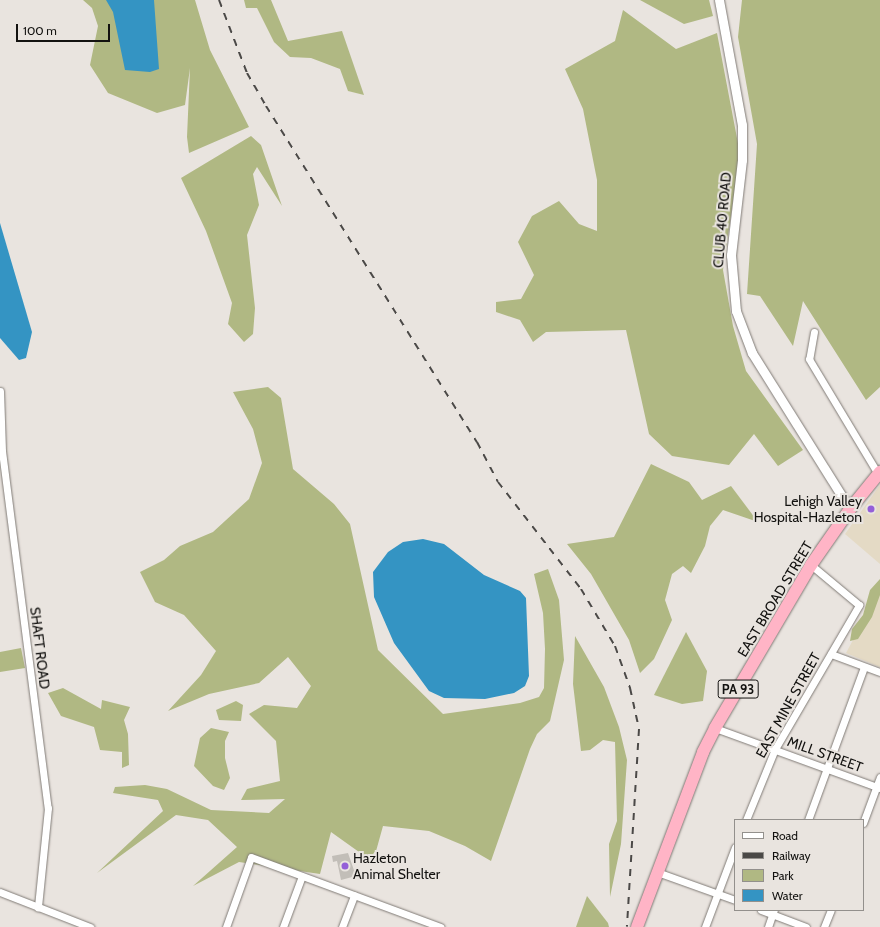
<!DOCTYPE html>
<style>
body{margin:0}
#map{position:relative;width:880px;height:927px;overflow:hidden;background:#e9e4df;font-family:Cabin,sans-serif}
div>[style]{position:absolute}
.medical>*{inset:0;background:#e4dac5}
.green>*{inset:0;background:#b0b883}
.water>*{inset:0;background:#3494c3}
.building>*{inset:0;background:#c2beb8}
.roads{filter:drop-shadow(0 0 1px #807b76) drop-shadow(0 0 1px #807b76)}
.minor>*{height:7px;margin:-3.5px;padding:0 3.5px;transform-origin:3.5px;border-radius:3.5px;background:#fff}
.tertiary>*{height:9px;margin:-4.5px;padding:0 4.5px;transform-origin:4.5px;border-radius:4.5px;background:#fff}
.trunk>*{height:12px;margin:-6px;padding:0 6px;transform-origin:6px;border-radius:6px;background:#ffb4c6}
.rail>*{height:2px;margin-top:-1px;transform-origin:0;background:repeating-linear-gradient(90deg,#4b4947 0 7px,transparent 0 14px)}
.dots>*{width:11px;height:11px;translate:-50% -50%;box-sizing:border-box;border:2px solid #e9e4df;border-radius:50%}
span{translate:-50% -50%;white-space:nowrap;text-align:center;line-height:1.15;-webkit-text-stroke:4px #e9e4df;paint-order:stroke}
.shield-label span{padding:1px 3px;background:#e9e4df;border:1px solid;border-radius:3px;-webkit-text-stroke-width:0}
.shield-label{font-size:13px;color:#131210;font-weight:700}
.street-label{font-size:14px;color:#131210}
.poi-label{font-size:14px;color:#131210}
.right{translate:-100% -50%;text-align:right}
.left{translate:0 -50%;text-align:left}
.legend{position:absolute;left:734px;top:819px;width:130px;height:92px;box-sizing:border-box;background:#e9e4df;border:1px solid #93908c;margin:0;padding:5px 7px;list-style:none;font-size:12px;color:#131210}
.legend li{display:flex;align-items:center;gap:8px;height:20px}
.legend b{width:20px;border:1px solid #93908c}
.scale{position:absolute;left:16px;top:24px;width:94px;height:18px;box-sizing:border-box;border:2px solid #131210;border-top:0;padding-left:5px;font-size:12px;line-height:14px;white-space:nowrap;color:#131210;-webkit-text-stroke:3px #e9e4df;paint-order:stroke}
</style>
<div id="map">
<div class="medical">
<div style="clip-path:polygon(880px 485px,880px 564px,845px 534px)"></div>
<div style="clip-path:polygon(880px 590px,880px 667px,846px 653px)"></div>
</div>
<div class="green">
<div style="clip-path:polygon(83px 0,195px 0,210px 50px,249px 127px,189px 153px,187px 137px,190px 68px,185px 105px,157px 113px,108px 93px,90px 65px,98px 26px,92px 8px)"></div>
<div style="clip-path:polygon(244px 0,271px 0,288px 41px,342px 31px,364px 95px,348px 91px,340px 69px,311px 58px,290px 57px,274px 42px,257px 8px,246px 8px)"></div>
<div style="clip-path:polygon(640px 0,709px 0,713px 16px,684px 24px)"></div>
<div style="clip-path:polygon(742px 0,880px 0,880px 387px,866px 400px,803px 301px,793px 346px,760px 296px,747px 294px,757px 144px,738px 37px)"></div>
<div style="clip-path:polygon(623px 10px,676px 49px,717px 33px,740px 154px,723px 270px,733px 326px,746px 371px,803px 450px,778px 466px,754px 434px,729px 465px,672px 456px,649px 434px,626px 330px,546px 332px,533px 342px,520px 320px,496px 312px,496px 302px,521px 299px,534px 275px,518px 242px,532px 216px,559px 201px,579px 224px,597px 231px,597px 180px,583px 109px,565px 69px,615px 41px)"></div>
<div style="clip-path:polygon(251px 136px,261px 145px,282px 206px,257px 167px,253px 174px,259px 205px,247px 235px,255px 308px,253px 334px,244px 342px,228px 324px,232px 303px,206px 231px,181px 178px)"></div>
<div style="clip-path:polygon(268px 387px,281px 398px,293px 469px,334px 504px,350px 524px,378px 650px,443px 714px,520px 703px,539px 697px,544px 688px,545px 649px,543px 613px,534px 574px,548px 569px,559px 600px,564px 660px,550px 721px,537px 734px,530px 749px,491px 861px,465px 846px,429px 831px,383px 826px,373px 862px,331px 832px,320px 874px,239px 862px,193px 886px,237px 847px,208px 820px,176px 815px,97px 873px,163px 811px,158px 800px,113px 793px,115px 787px,145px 785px,167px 789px,211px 810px,269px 813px,285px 799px,241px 800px,247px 789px,280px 781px,276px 741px,249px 714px,264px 705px,297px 708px,311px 686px,288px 657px,259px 683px,209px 694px,168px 711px,201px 675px,216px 651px,184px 615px,155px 602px,140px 572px,164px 560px,180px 546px,213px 532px,249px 499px,262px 463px,253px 429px,233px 392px)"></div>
<div style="clip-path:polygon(651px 464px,689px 482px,702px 500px,731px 486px,758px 522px,723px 510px,710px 526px,705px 546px,691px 573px,683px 566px,672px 574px,665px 600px,672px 620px,654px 659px,640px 673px,629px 640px,591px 574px,567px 544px,614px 537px)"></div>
<div style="clip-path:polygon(880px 579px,880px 595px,872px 617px,858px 639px,850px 641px,852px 629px,863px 615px,870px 590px)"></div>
<div style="clip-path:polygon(686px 632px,707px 671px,703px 701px,682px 704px,654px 695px)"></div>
<div style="clip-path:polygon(575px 636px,604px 687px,619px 727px,627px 760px,621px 844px,610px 897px,609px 844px,617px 821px,615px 742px,603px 740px,590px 750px,581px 751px,573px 684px)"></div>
<div style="clip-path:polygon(21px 648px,25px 668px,0 672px,0 652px)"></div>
<div style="clip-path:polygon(63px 688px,101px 709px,102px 700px,130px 707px,124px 720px,128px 734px,129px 765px,122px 768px,122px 752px,100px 750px,94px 727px,61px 716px,48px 693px)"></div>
<div style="clip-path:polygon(236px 701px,243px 705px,241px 721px,219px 720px,216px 710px)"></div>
<div style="clip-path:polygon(211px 728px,229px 732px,225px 741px,225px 758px,230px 778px,224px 790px,213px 786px,194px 766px,200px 738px)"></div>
<div style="clip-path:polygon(587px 896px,608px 923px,609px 927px,576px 927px)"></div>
</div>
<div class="water">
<div style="clip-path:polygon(106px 0,154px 0,159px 69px,150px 72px,125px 70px,113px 12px)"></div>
<div style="clip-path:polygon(0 223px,32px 332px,26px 358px,19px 360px,0 338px)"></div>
<div style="clip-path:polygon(423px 539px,444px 544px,484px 575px,520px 591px,526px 598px,529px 676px,525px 686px,514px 693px,485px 699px,444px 698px,429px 691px,394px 643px,374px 597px,373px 572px,388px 552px,403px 542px)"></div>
</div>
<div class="building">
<div style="clip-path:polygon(348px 853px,356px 876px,341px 880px,337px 861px,333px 862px,332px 856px)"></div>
</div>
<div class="roads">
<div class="minor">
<div style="left:814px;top:332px;width:27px;rotate:100deg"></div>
<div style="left:809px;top:359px;width:134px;rotate:59deg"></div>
<div style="left:0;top:391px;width:60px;rotate:88.1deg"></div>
<div style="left:2px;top:451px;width:360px;rotate:82.7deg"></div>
<div style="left:48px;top:808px;width:100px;rotate:95.8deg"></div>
<div style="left:831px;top:654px;width:52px;rotate:20.2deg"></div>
<div style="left:715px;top:728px;width:176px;rotate:20deg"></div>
<div style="left:746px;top:820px;width:77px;rotate:-67.8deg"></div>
<div style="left:775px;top:749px;width:167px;rotate:-59.7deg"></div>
<div style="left:859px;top:605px;width:62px;rotate:-140.2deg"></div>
<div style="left:808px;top:820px;width:163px;rotate:-69.9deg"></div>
<div style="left:863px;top:823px;width:49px;rotate:-69.7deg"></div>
<div style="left:657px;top:872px;width:83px;rotate:19.7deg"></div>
<div style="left:0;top:892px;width:97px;rotate:21.3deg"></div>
<div style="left:761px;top:910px;width:48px;rotate:20.7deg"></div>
<div style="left:226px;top:927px;width:74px;rotate:-70.3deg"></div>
<div style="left:251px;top:857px;width:202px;rotate:20.3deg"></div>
<div style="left:283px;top:927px;width:54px;rotate:-69.6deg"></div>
<div style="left:342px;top:927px;width:34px;rotate:-69deg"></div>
<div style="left:705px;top:927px;width:85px;rotate:-69.4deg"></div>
<div style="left:768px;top:927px;width:18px;rotate:-71deg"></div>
<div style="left:824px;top:927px;width:18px;rotate:-68deg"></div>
</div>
<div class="tertiary">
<div style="left:719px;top:0;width:127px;rotate:79.6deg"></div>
<div style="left:742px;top:125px;width:35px;rotate:90deg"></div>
<div style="left:742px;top:160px;width:96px;rotate:96.6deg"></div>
<div style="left:731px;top:255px;width:56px;rotate:84.9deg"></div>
<div style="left:736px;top:311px;width:45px;rotate:69.1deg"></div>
<div style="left:752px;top:353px;width:184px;rotate:57.9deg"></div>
</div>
<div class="trunk">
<div style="left:637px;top:927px;width:187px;rotate:-69.3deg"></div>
<div style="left:703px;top:752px;width:27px;rotate:-63deg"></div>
<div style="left:715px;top:728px;width:189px;rotate:-59.5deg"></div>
<div style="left:811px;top:565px;width:68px;rotate:-55.1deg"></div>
<div style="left:850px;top:509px;width:48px;rotate:-51deg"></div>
</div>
</div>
<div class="rail">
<div style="left:219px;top:0;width:78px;rotate:69deg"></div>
<div style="left:247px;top:73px;width:38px;rotate:60deg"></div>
<div style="left:266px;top:106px;width:397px;rotate:57.9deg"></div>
<div style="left:477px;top:442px;width:45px;rotate:62.3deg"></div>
<div style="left:498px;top:482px;width:135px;rotate:52.2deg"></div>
<div style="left:581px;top:589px;width:66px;rotate:59.2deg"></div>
<div style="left:615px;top:646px;width:45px;rotate:70.3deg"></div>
<div style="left:630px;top:688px;width:42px;rotate:77.6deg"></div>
<div style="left:639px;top:729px;width:198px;rotate:93.5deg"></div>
</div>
<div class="dots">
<div style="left:871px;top:509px;background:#945fd8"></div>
<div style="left:345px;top:866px;background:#945fd8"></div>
</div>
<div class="shield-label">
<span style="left:738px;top:689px">PA 93</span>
</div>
<div class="street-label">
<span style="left:722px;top:220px;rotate:-85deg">CLUB 40 ROAD</span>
<span style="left:775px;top:599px;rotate:-59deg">EAST BROAD STREET</span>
<span style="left:40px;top:648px;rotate:83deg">SHAFT ROAD</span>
<span style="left:788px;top:705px;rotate:-61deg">EAST MINE STREET</span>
<span style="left:825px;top:754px;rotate:20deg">MILL STREET</span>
</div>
<div class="poi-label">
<span class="right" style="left:862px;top:509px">Lehigh Valley<br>Hospital-Hazleton</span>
<span class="left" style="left:353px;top:866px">Hazleton<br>Animal Shelter</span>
</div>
<ul class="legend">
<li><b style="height:5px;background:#fff"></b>Road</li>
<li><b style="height:5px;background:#4b4947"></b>Railway</li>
<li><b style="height:11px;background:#b0b883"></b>Park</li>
<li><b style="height:11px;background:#3494c3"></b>Water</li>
</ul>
<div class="scale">100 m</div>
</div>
